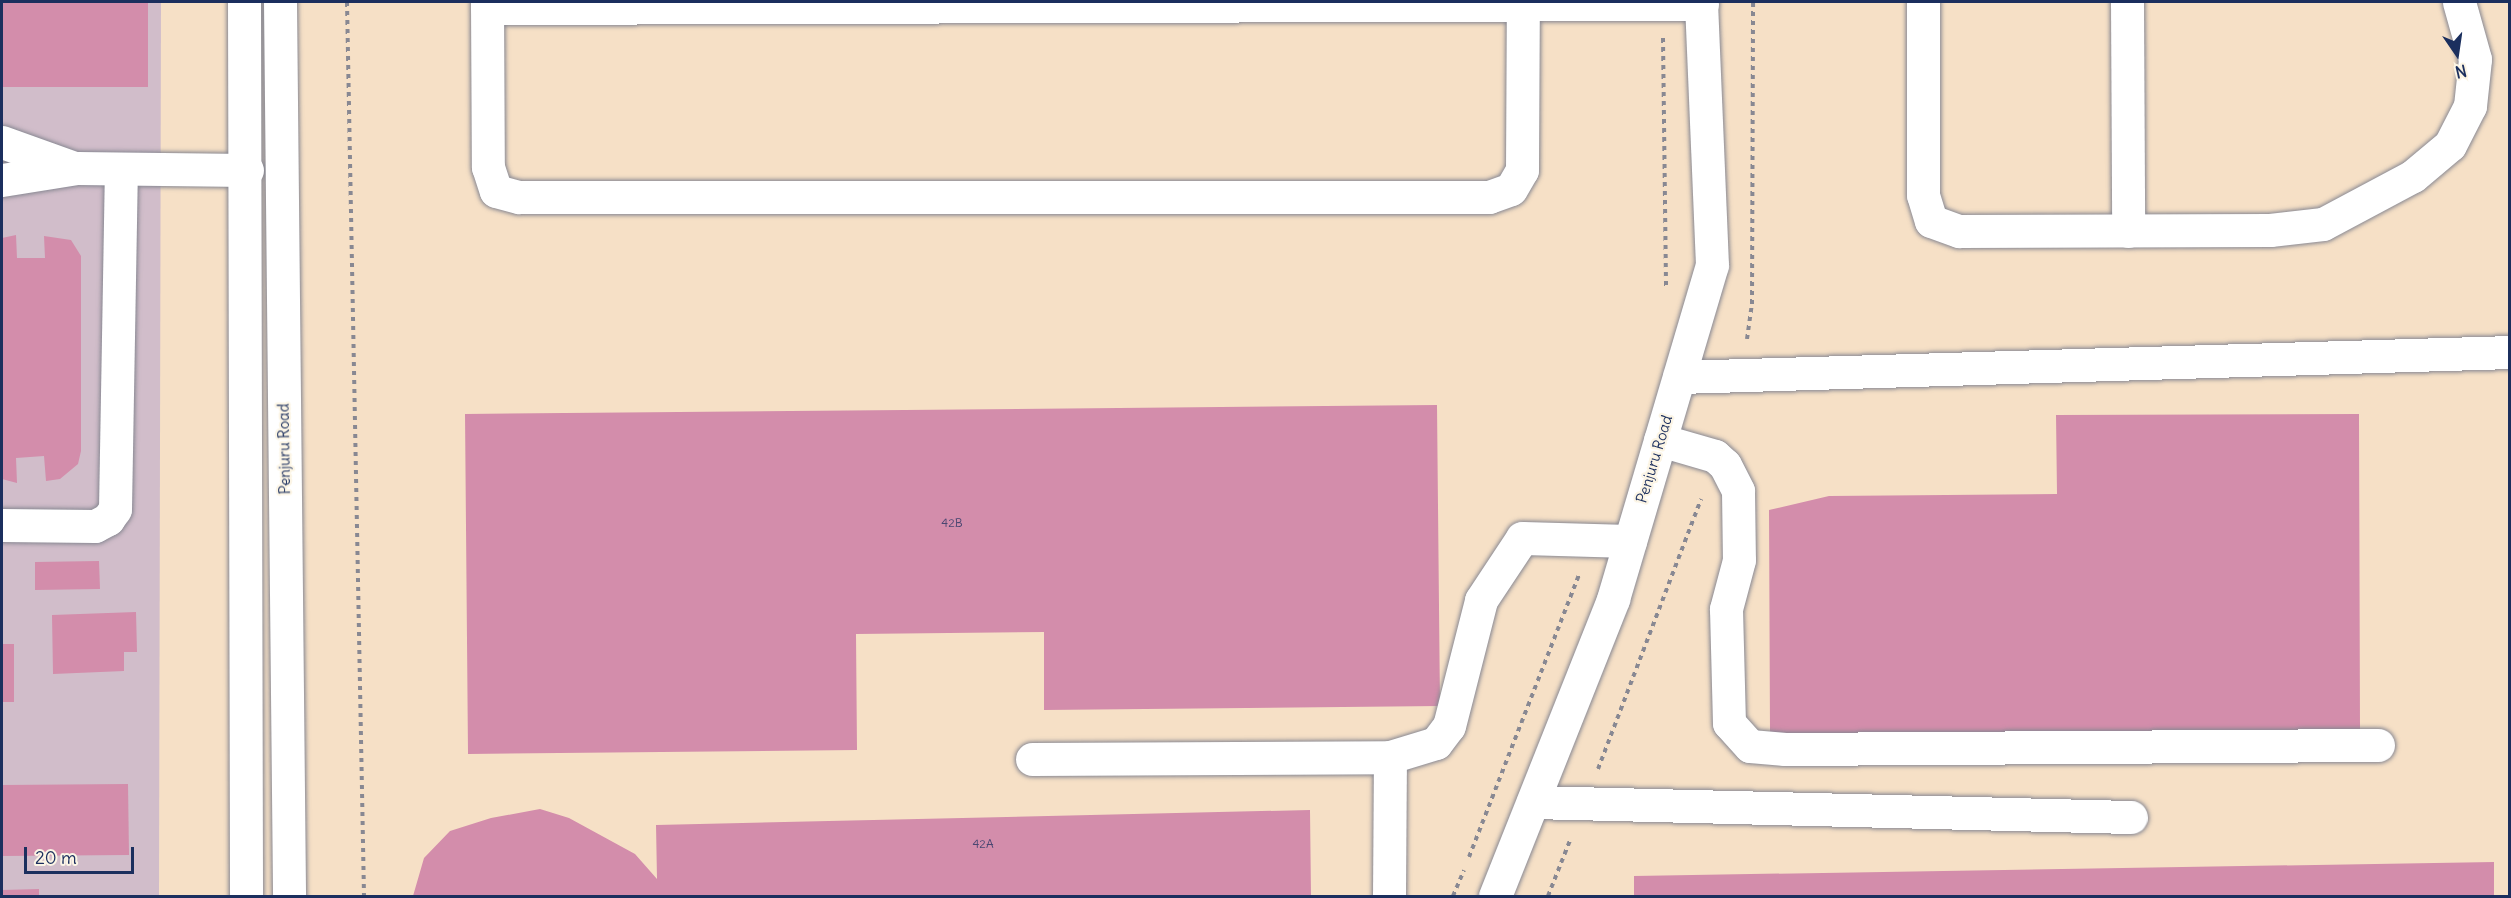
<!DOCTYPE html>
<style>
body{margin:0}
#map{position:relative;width:2511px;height:898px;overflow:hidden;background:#f6e0c6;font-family:Delius,sans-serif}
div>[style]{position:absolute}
.industrial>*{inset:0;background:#d1bdca}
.building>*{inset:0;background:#d38dab}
.path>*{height:4px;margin-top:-2px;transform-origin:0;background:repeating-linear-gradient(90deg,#888892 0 4.5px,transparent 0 9px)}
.roads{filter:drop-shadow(0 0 2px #888892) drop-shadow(0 0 2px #888892)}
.minor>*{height:33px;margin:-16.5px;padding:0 16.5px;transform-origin:16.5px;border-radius:16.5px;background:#fff}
span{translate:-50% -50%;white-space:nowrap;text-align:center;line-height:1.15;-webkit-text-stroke:4.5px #fcf5e5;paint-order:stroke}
.number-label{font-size:12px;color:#494671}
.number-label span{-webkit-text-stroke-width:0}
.street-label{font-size:15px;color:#1b2f5e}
.frame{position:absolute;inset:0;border:3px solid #1b2f5e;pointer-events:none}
.north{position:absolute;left:2427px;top:24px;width:60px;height:60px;-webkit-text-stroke:4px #fcf5e5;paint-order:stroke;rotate:167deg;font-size:16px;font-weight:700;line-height:24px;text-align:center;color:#1b2f5e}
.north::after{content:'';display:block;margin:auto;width:21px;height:27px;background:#1b2f5e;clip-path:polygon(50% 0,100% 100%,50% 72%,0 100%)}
.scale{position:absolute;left:24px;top:847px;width:110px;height:27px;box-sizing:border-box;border:3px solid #1b2f5e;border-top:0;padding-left:8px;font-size:18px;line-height:21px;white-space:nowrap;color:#1b2f5e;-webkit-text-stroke:4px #fcf5e5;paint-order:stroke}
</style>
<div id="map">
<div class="industrial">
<div style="clip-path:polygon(2px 2px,161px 2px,159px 896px,2px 896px)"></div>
</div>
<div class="building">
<div style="clip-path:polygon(2px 2px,148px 2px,148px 87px,2px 87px)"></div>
<div style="clip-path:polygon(16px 235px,17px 258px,45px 258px,44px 236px,71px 240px,81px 256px,81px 451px,78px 464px,60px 479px,46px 481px,44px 456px,16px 458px,17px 483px,2px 479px,2px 238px)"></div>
<div style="clip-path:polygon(1437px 405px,1440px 706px,1044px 710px,1044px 632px,856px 634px,857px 750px,468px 754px,465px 414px)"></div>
<div style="clip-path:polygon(2359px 414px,2360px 730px,1770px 734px,1769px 510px,1829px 496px,2057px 494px,2056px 415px)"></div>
<div style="clip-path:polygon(99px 561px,100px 589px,35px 590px,35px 562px)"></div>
<div style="clip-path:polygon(136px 612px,137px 652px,124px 652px,124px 671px,53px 674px,52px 615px)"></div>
<div style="clip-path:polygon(2px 644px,14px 644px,14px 702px,2px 702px)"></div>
<div style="clip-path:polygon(128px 784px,129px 855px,2px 856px,2px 785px)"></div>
<div style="clip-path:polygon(540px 809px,569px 818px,635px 854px,657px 879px,656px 825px,1310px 810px,1311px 896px,413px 896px,424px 858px,450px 831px,491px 818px)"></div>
<div style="clip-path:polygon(2494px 862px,2494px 896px,1634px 896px,1634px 876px)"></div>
<div style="clip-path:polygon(39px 889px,39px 896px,2px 896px,2px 890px)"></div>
</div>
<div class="path">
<div style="left:347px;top:2px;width:894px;rotate:88.91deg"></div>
<div style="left:1663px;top:38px;width:251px;rotate:89.3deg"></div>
<div style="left:1747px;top:339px;width:35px;rotate:-82deg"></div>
<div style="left:1752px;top:304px;width:302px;rotate:-89.8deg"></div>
<div style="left:1598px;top:769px;width:289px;rotate:-69.1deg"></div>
<div style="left:1469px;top:857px;width:305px;rotate:-68.7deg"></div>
<div style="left:1453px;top:896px;width:28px;rotate:-67deg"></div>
<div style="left:1548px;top:896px;width:62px;rotate:-68.4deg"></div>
</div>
<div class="roads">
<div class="minor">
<div style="left:244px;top:2px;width:894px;rotate:89.87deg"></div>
<div style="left:280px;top:2px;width:894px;rotate:89.42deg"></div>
<div style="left:487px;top:2px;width:165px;rotate:89.7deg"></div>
<div style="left:488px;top:167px;width:25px;rotate:72deg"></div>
<div style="left:496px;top:191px;width:24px;rotate:15deg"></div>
<div style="left:519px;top:197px;width:970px"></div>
<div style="left:1489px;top:197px;width:23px;rotate:-20deg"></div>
<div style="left:1511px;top:189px;width:22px;rotate:-60deg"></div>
<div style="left:1522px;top:170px;width:166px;rotate:-89.7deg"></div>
<div style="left:1923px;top:2px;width:193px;rotate:90deg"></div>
<div style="left:1923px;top:195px;width:27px;rotate:73deg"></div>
<div style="left:1931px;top:221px;width:30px;rotate:20deg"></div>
<div style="left:1959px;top:231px;width:311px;rotate:-0.2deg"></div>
<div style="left:2270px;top:230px;width:53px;rotate:-6.5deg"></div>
<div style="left:2323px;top:224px;width:102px;rotate:-28.1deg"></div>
<div style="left:2413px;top:176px;width:48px;rotate:-40deg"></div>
<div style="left:2450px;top:145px;width:44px;rotate:-62.9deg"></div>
<div style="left:2470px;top:106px;width:47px;rotate:-83.9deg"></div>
<div style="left:2475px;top:59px;width:59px;rotate:-105.7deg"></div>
<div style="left:2127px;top:2px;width:229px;rotate:89.7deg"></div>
<div style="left:487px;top:8px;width:1215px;rotate:-0.19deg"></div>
<div style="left:2px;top:142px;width:74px;rotate:19.7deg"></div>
<div style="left:2px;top:180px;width:76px;rotate:-9.1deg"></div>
<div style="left:77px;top:168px;width:170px;rotate:0.7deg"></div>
<div style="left:1679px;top:377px;width:831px;rotate:-1.72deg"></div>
<div style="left:1660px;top:440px;width:57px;rotate:16.2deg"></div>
<div style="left:1715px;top:456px;width:13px;rotate:42deg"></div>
<div style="left:1725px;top:465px;width:29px;rotate:63deg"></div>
<div style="left:1738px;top:491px;width:69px;rotate:89.2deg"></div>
<div style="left:1739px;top:560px;width:51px;rotate:104.9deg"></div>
<div style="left:1726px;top:609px;width:114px;rotate:88.5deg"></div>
<div style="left:1729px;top:723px;width:31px;rotate:48deg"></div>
<div style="left:1750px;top:746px;width:35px;rotate:5deg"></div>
<div style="left:1785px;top:749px;width:593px;rotate:-0.39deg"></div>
<div style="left:2px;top:525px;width:93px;rotate:0.6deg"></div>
<div style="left:95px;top:526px;width:15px;rotate:-28deg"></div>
<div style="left:108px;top:519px;width:12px;rotate:-55deg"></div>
<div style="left:115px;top:509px;width:339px;rotate:-89deg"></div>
<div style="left:1032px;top:759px;width:358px;rotate:-0.3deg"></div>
<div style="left:1390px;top:757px;width:48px;rotate:-16.9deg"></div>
<div style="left:1436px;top:743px;width:21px;rotate:-53deg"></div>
<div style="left:1449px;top:726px;width:130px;rotate:-75.7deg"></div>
<div style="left:1481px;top:600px;width:74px;rotate:-56.5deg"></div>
<div style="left:1522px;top:538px;width:108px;rotate:1.6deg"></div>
<div style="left:1533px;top:802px;width:598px;rotate:1.44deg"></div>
<div style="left:1389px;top:896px;width:139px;rotate:-89.6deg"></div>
<div style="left:1495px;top:896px;width:320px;rotate:-68.3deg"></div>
<div style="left:1613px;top:599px;width:348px;rotate:-73.5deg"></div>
<div style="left:1712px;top:265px;width:263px;rotate:-92.4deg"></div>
</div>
</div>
<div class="number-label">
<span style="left:952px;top:523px">42B</span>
<span style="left:983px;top:844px">42A</span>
</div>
<div class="street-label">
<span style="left:284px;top:449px;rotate:-91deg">Penjuru Road</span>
<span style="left:1654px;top:459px;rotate:-73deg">Penjuru Road</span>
</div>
<div class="frame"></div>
<div class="north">N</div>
<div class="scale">20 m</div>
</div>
